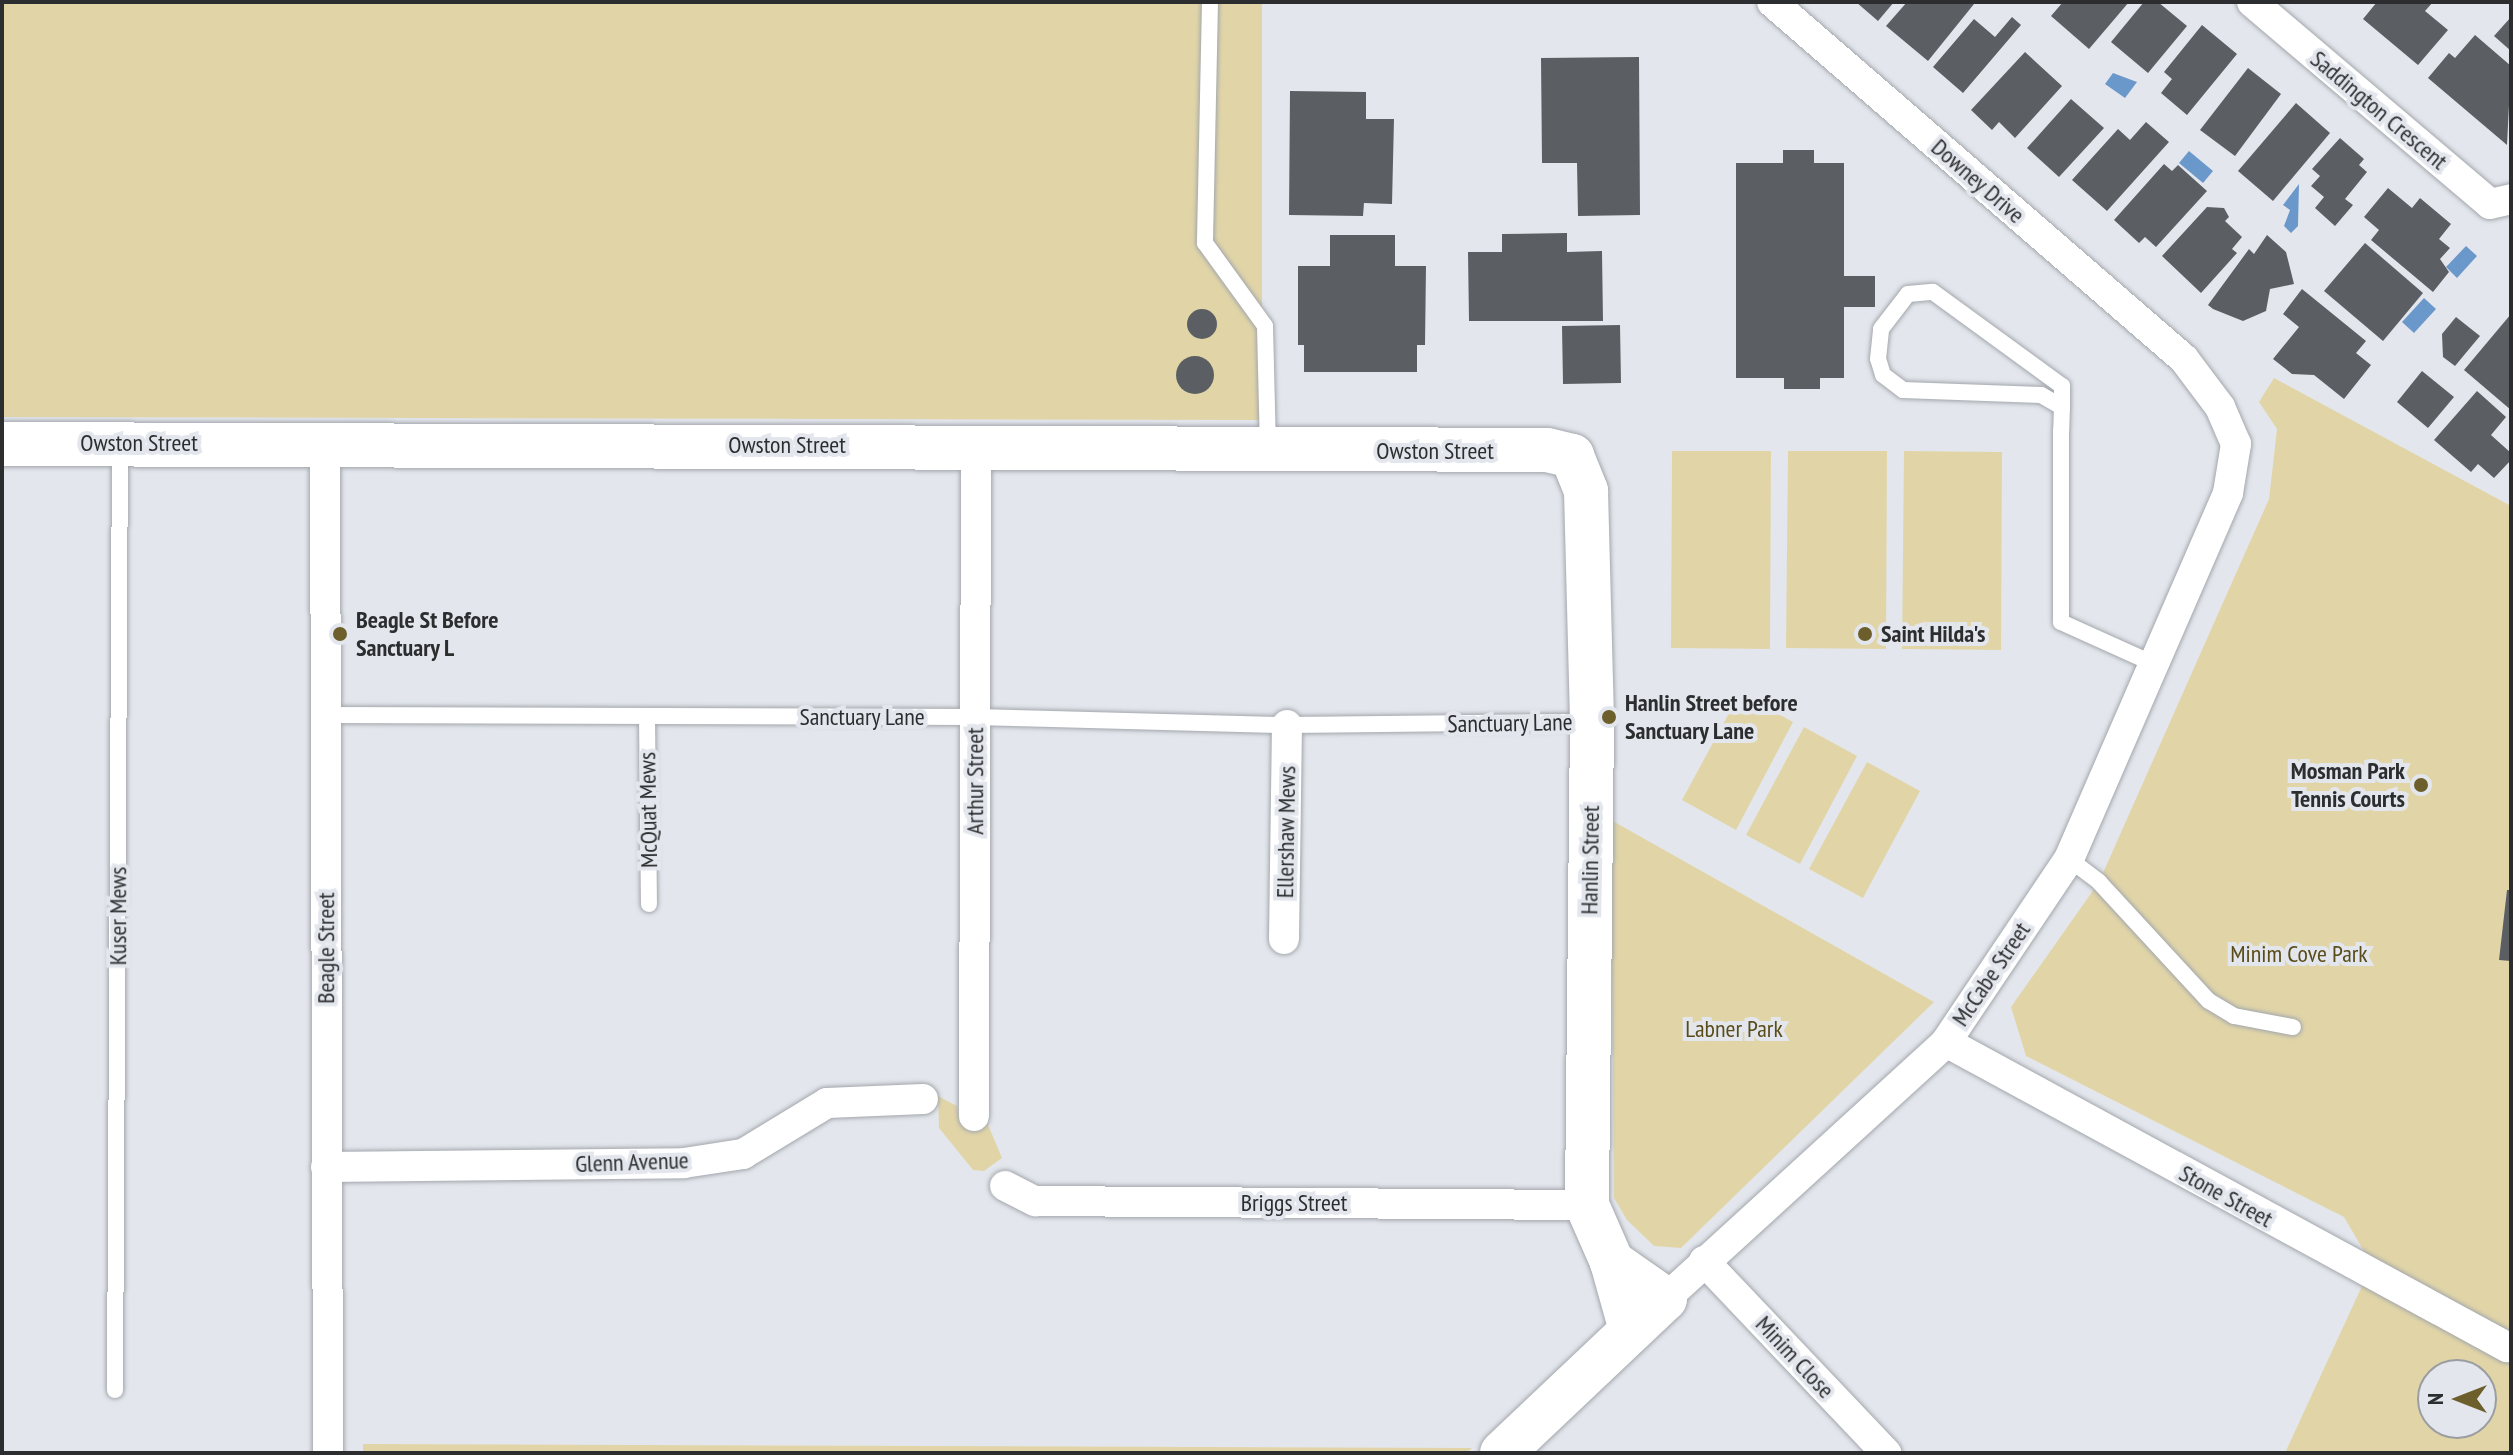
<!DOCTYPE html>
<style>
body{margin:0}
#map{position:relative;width:2513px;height:1455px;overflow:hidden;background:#e3e7ed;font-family:"PT Sans Narrow",sans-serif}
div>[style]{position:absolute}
.green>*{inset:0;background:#e1d5a8}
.water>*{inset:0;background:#6b98ca}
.building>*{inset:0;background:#5b5f63}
.round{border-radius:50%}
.roads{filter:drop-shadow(0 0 2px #a3a7ac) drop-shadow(0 0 2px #a3a7ac)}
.lane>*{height:16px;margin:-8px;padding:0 8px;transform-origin:8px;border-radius:8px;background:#fff}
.street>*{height:30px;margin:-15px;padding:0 15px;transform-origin:15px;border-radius:15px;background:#fff}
.secondary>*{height:44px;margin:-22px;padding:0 22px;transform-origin:22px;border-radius:22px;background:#fff}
.dots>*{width:22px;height:22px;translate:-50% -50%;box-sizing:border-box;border:4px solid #e3e7ed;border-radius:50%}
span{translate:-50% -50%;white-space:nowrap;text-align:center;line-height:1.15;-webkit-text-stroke:8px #e3e7ed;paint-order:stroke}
.street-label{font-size:24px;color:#2c2d2f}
.poi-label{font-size:24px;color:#2c2d2f;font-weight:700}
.left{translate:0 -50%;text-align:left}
.right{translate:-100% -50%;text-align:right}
.park-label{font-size:24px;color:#594c19}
.frame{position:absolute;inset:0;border:4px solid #2c2d2f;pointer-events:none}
.north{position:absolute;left:2417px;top:1359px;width:80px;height:80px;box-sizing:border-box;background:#e3e7ed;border:2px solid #9a9da1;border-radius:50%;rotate:270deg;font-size:22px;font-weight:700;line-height:32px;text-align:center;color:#2c2d2f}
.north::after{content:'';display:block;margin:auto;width:28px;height:36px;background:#6c5f2c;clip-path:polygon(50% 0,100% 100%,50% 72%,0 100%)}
</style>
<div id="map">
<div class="green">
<div style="clip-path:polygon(2px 2px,1262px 2px,1262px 420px,2px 417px)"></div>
<div style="clip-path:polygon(evenodd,2274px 378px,2511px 506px,2511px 1453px,2285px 1453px,2368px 1273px,2365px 1253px,2344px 1217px,2026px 1056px,2011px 1007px,2099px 882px,2269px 499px,2277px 429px,2259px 402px,2274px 378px,2433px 1375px,2481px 1375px,2481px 1423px,2433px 1423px,2433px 1375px)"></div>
<div style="clip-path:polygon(1672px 451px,1771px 451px,1770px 649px,1671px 648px)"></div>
<div style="clip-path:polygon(1788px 451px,1887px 451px,1886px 649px,1786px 648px)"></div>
<div style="clip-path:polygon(1904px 451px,2002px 452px,2001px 650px,1902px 649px)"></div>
<div style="clip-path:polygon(1740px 693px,1793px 722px,1736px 830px,1682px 800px)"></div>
<div style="clip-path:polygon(1804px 727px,1857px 756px,1800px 864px,1746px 835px)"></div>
<div style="clip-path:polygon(1867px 762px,1920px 791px,1863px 898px,1809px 869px)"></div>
<div style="clip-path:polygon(1611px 820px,1934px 1002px,1681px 1248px,1654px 1246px,1627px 1220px,1614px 1198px)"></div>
<div style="clip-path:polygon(938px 1096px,957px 1106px,960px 1121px,986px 1120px,1002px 1158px,984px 1171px,973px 1170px,939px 1128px)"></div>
<div style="clip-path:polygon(363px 1444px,1472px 1448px,1466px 1453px,363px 1453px)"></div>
</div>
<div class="water">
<div style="clip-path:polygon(2113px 73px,2137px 82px,2125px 98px,2105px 84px)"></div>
<div style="clip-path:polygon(2189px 151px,2213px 171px,2203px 183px,2179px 163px)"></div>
<div style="clip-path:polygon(2299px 184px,2298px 226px,2291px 233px,2284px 226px,2290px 210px,2283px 205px)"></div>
<div style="clip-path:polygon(2466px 246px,2477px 256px,2457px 278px,2446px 267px)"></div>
<div style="clip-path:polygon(2424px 298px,2436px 309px,2414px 333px,2402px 322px)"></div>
</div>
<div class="building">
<div style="clip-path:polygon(1856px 2px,1894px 2px,1878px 21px)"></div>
<div style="clip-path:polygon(1907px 2px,1972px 2px,1974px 4px,1928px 61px,1886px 26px)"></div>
<div style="clip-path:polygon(2063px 2px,2129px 2px,2089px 49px,2051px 16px)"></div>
<div style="clip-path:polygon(2144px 2px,2158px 2px,2187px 26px,2148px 73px,2111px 42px)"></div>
<div style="clip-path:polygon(2377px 2px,2433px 2px,2425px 11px,2448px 30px,2418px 65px,2363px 19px)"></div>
<div style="clip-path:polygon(2012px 17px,2021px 25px,1963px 93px,1933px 67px,1974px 19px,1995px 37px)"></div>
<div style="clip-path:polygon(2511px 17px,2511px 51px,2494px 36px)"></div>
<div style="clip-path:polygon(2202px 25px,2237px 54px,2187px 115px,2161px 93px,2172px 79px,2164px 72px)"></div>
<div style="clip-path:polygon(2475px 35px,2511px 66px,2507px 145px,2428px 78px,2449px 53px,2455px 58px)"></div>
<div style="clip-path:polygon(2025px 52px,2062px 86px,2015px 138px,1999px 122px,1992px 130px,1971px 110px)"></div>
<div style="clip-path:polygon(1639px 57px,1640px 215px,1578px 216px,1577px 163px,1542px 163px,1541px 58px)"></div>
<div style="clip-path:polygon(2248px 68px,2281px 94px,2235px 156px,2200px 130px)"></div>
<div style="clip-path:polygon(1290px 91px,1366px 92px,1366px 119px,1394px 119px,1392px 204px,1364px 203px,1363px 216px,1289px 215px)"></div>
<div style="clip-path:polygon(2071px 99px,2104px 128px,2059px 177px,2027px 148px)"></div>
<div style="clip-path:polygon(2296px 103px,2330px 133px,2273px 201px,2238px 171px)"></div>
<div style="clip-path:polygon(2146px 122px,2169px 142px,2107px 211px,2072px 180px,2118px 129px,2130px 140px)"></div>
<div style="clip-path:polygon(2340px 138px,2364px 159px,2359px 165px,2367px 172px,2345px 199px,2353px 205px,2335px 226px,2315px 208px,2324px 197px,2311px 186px,2320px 176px,2312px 169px)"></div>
<div style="clip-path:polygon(1783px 150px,1814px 150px,1814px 163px,1844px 163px,1844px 276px,1875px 276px,1875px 307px,1844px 307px,1844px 378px,1820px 378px,1820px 389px,1784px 389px,1784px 378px,1736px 378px,1736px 163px,1783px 163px)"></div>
<div style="clip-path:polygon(2164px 164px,2172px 171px,2178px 165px,2207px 191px,2156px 247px,2145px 237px,2139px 243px,2114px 220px)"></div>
<div style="clip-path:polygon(2388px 188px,2412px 208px,2420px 198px,2451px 224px,2439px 239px,2450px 248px,2440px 259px,2449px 272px,2433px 292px,2371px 240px,2379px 230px,2364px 217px)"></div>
<div style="clip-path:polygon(2207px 207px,2224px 208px,2229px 217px,2225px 221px,2242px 237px,2232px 249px,2237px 253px,2201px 293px,2162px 256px)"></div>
<div style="clip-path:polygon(1567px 233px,1567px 252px,1602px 251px,1603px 321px,1469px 321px,1468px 252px,1502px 252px,1502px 234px)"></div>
<div style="clip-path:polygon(1330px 235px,1395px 235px,1395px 266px,1426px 266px,1425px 345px,1417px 345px,1417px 372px,1304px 372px,1304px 345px,1298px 345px,1298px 266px,1330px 266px)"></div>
<div style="clip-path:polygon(2267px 235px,2286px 252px,2294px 284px,2270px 289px,2266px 311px,2243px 321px,2213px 309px,2208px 305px,2249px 249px,2254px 254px)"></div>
<div style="clip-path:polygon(2365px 243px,2423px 293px,2383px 341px,2324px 291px)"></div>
<div style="clip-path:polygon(2302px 289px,2366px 341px,2356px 353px,2371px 365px,2344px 399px,2314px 375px,2292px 374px,2273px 359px,2299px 327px,2283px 314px)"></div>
<div class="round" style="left:1187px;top:309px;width:30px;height:30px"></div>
<div style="clip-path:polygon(2511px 314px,2511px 410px,2464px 370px)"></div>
<div style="clip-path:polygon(2456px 317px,2480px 336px,2455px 366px,2443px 357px,2442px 334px)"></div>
<div style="clip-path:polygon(1620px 325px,1621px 383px,1563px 384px,1562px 326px)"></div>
<div class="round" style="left:1176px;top:356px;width:38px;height:38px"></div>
<div style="clip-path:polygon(2422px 371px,2454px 397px,2428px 428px,2397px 402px)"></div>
<div style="clip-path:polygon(2477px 391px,2506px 417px,2491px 435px,2511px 453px,2511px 460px,2494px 478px,2478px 464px,2471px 472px,2434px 440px)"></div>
<div style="clip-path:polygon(2507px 890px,2511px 890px,2511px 961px,2499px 960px)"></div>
</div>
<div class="roads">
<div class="lane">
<div style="left:1210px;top:2px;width:241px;rotate:91.2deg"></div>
<div style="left:1205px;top:243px;width:102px;rotate:54.1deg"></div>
<div style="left:1265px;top:326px;width:122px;rotate:88.6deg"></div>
<div style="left:2062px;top:407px;width:24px;rotate:-150deg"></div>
<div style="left:2041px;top:395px;width:138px;rotate:-177.9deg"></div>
<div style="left:1903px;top:390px;width:25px;rotate:-143deg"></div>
<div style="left:1883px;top:375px;width:17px;rotate:-107deg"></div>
<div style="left:1878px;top:359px;width:30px;rotate:-84deg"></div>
<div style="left:1881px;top:329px;width:44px;rotate:-52.4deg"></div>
<div style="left:1908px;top:294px;width:25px;rotate:-5deg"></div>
<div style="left:1933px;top:292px;width:160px;rotate:36.1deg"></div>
<div style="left:2062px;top:386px;width:21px;rotate:90deg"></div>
<div style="left:2062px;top:407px;width:24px;rotate:92deg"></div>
<div style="left:2061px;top:431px;width:191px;rotate:90deg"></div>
<div style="left:2061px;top:622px;width:102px;rotate:24.3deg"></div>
<div style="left:325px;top:715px;width:651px;rotate:0.18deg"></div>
<div style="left:976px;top:717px;width:311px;rotate:1.5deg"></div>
<div style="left:1287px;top:725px;width:304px;rotate:-0.6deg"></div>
<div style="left:647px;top:716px;width:188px;rotate:89.4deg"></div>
<div style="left:2069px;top:859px;width:38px;rotate:37deg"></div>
<div style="left:2099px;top:882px;width:162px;rotate:47.3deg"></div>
<div style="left:2209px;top:1001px;width:29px;rotate:31deg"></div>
<div style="left:2234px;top:1016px;width:60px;rotate:10.6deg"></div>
<div style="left:115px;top:1390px;width:942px;rotate:-89.7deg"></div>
</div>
<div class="street">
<div style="left:2252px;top:2px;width:312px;rotate:40.3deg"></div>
<div style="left:2490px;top:204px;width:22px;rotate:-13deg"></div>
<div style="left:325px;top:444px;width:1009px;rotate:89.83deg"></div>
<div style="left:1284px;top:939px;width:214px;rotate:-89.2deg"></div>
<div style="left:1946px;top:1042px;width:639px;rotate:28.53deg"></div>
<div style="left:974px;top:1116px;width:670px;rotate:-89.83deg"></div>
<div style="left:326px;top:1167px;width:358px;rotate:-0.6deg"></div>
<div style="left:684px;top:1163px;width:60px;rotate:-8.7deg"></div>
<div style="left:743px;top:1154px;width:98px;rotate:-31.3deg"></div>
<div style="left:827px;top:1103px;width:96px;rotate:-2.4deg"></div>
<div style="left:1005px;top:1186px;width:34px;rotate:27deg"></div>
<div style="left:1035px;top:1201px;width:552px;rotate:0.42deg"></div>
<div style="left:1704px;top:1261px;width:265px;rotate:46.5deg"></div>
<div style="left:1665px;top:1299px;width:381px;rotate:-42.4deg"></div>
<div style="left:1946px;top:1042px;width:220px;rotate:-56.1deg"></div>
<div style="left:2069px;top:859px;width:399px;rotate:-66.5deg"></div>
<div style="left:2228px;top:493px;width:50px;rotate:-80.7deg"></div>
<div style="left:2236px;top:444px;width:40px;rotate:-113.4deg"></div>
<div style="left:2220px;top:407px;width:60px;rotate:-126.9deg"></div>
<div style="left:2184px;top:359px;width:545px;rotate:-139.09deg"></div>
</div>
<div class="secondary">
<div style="left:2px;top:444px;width:1545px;rotate:0.22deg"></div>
<div style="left:1547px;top:450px;width:26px;rotate:13deg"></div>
<div style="left:1572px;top:456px;width:38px;rotate:68deg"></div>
<div style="left:1586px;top:491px;width:231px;rotate:88.5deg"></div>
<div style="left:1592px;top:722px;width:483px;rotate:90.6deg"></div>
<div style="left:1587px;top:1205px;width:62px;rotate:66.3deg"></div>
<div style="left:1612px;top:1262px;width:71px;rotate:74.4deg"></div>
<div style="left:1502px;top:1453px;width:224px;rotate:-43.4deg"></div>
<div style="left:1665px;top:1299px;width:65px;rotate:-145.1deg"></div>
</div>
</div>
<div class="dots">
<div style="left:340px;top:634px;background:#6c5f2c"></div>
<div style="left:1865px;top:634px;background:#6c5f2c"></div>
<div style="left:1609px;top:717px;background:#6c5f2c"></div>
<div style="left:2421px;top:785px;background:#6c5f2c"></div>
</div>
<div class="street-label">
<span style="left:2379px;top:110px;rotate:40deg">Saddington Crescent</span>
<span style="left:1978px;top:181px;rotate:41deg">Downey Drive</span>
<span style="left:139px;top:443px">Owston Street</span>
<span style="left:787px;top:445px">Owston Street</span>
<span style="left:1435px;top:451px">Owston Street</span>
<span style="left:862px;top:717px">Sanctuary Lane</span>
<span style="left:1510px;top:723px;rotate:-1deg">Sanctuary Lane</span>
<span style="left:975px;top:781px;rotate:-90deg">Arthur Street</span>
<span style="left:648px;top:810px;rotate:-91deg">McQuat Mews</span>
<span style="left:1286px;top:832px;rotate:-89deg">Ellershaw Mews</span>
<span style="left:1590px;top:860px;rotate:-89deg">Hanlin Street</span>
<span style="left:118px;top:916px;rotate:-90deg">Kuser Mews</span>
<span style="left:326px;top:948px;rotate:-90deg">Beagle Street</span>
<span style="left:1991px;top:974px;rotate:-56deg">McCabe Street</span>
<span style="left:632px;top:1162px;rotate:-2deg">Glenn Avenue</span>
<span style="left:2226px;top:1196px;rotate:29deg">Stone Street</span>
<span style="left:1294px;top:1203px">Briggs Street</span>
<span style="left:1795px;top:1357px;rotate:47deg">Minim Close</span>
</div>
<div class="poi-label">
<span class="left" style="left:356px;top:634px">Beagle St Before<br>Sanctuary L</span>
<span class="left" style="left:1881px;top:634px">Saint Hilda's</span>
<span class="left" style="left:1625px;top:717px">Hanlin Street before<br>Sanctuary Lane</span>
<span class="right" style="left:2405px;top:785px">Mosman Park<br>Tennis Courts</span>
</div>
<div class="park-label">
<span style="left:2299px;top:954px">Minim Cove Park</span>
<span style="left:1734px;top:1029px">Labner Park</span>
</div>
<div class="frame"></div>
<div class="north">N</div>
</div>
